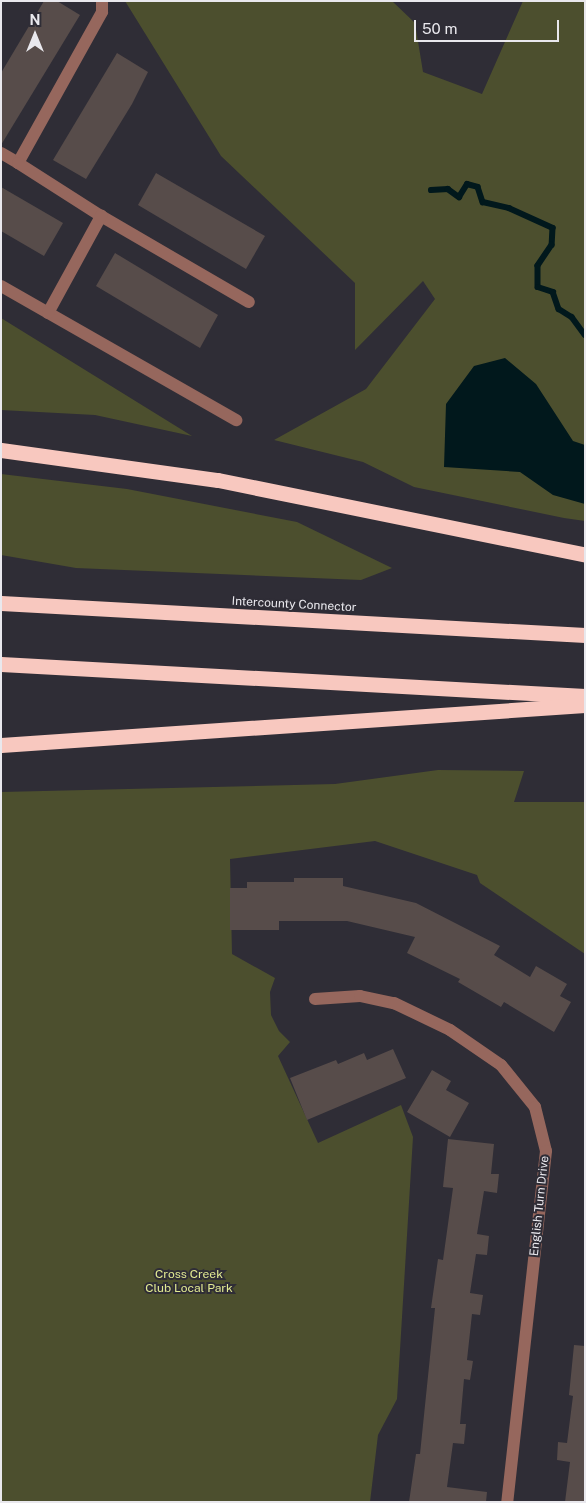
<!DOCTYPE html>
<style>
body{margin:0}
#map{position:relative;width:586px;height:1503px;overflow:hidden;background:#2f2d36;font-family:"Public Sans",sans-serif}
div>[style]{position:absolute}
.green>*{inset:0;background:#4c4f2e}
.water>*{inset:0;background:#01181c}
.stream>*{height:5.5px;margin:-2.75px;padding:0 2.75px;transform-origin:2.75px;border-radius:2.75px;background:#01181c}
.building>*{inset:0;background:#574c4a}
.minor>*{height:12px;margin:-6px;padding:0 6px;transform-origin:6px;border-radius:6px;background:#96675d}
.highway>*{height:15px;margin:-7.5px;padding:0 7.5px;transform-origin:7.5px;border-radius:7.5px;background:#f8c8bf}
span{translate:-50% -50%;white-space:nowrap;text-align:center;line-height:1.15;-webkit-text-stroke:4px #2f2d36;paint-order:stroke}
.street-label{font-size:12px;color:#e9e8ed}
.park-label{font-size:12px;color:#e2ea92}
.frame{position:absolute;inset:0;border:2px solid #e9e8ed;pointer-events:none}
.north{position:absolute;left:10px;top:10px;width:50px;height:50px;-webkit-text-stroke:4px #2f2d36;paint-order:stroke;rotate:0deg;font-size:14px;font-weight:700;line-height:20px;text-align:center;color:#e9e8ed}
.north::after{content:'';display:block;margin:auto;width:18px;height:22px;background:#e9e8ed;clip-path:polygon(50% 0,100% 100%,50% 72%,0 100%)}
.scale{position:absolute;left:414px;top:20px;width:145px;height:22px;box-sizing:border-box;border:2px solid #e9e8ed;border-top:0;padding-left:6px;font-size:15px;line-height:18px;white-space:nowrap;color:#e9e8ed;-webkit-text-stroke:4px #2f2d36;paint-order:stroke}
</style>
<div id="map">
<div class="green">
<div style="clip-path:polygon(125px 1px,392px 1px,415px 23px,423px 72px,482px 94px,523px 1px,585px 1px,585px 521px,564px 518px,414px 487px,363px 462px,274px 440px,366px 389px,435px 299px,423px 281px,355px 350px,355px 283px,221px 156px)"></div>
<div style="clip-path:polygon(1px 318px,192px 436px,95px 415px,1px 410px)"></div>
<div style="clip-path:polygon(1px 474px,127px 489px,297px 522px,392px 568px,361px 580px,76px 568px,1px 555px)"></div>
<div style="clip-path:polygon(438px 770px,524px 771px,514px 802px,585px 802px,585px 954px,480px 883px,477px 875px,375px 841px,230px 859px,232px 954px,275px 978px,270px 992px,271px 1015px,279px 1031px,290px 1042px,278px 1056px,318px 1143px,401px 1105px,413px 1137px,397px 1399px,378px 1435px,370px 1502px,1px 1502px,1px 792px,335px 784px)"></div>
</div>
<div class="water">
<div style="clip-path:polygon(505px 358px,536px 384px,573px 441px,585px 445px,585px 504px,553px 495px,520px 472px,444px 467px,446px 404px,474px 366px)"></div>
</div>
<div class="stream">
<div style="left:431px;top:190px;width:17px;rotate:-3deg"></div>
<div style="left:448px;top:189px;width:14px;rotate:36deg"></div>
<div style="left:459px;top:197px;width:15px;rotate:-58deg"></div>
<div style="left:467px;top:184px;width:11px;rotate:15deg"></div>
<div style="left:478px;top:187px;width:16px;rotate:72deg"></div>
<div style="left:483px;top:202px;width:27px;rotate:13deg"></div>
<div style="left:509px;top:208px;width:48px;rotate:24.4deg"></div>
<div style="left:553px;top:228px;width:17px;rotate:93deg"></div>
<div style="left:552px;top:245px;width:25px;rotate:124deg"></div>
<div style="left:538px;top:266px;width:21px;rotate:90deg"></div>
<div style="left:538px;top:287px;width:16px;rotate:18deg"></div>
<div style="left:553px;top:292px;width:18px;rotate:71deg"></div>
<div style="left:559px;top:309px;width:15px;rotate:32deg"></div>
<div style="left:572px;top:317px;width:22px;rotate:54deg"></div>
</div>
<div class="building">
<div style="clip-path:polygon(44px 1px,57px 1px,80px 15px,1px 145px,1px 73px)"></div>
<div style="clip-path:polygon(117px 53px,148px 72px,132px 104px,86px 179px,53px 160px)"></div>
<div style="clip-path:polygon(156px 173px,265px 236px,246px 269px,138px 205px)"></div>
<div style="clip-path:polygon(1px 187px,63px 223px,44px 256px,1px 231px)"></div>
<div style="clip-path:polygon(115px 253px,218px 315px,200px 348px,96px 286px)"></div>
<div style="clip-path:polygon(294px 878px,343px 878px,343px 886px,416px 903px,500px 946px,494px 955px,530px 977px,536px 966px,567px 984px,560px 996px,571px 1002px,554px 1032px,504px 1002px,501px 1007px,458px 982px,460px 979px,407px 953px,415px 937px,347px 921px,279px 921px,279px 930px,230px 930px,230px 888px,247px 888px,247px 882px,294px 882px)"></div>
<div style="clip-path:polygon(393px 1049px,406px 1078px,307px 1120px,290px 1078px,336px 1060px,338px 1064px,364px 1053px,367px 1060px)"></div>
<div style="clip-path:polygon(432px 1070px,451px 1081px,446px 1090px,469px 1103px,450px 1137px,407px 1112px)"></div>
<div style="clip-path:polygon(448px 1139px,494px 1144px,491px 1174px,499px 1174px,497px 1193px,484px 1191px,477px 1234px,489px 1236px,487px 1255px,476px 1254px,470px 1293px,483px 1295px,480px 1315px,472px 1314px,467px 1360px,473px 1361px,470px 1380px,464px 1379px,460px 1424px,466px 1424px,464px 1444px,453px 1443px,447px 1487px,487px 1492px,486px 1502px,409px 1502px,416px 1454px,420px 1454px,435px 1308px,431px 1308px,438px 1259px,443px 1260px,453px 1188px,443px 1187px)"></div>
<div style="clip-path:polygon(574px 1345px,585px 1346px,585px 1502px,565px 1502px,570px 1462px,557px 1460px,558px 1442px,567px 1443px,573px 1396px,569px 1395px)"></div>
</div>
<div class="minor">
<div style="left:1px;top:153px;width:20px;rotate:30deg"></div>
<div style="left:18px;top:163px;width:173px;rotate:-60.9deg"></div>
<div style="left:102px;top:12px;width:11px;rotate:-90deg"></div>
<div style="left:18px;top:163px;width:98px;rotate:32.6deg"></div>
<div style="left:101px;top:216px;width:171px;rotate:30.2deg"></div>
<div style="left:1px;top:286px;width:271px;rotate:29.7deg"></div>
<div style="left:48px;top:313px;width:111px;rotate:-61.3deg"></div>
<div style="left:315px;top:999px;width:45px;rotate:-3.8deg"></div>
<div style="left:360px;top:996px;width:35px;rotate:12deg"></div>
<div style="left:394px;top:1003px;width:62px;rotate:25.7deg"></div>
<div style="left:450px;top:1030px;width:62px;rotate:34.5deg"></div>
<div style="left:501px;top:1065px;width:54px;rotate:51deg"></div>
<div style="left:535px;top:1107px;width:45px;rotate:76deg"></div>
<div style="left:546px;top:1151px;width:353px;rotate:96.3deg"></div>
</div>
<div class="highway">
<div style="left:1px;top:450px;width:219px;rotate:7.9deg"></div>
<div style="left:218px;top:480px;width:375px;rotate:11.5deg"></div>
<div style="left:1px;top:603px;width:585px;rotate:3.14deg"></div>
<div style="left:1px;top:664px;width:585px;rotate:3.14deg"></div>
<div style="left:1px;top:745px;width:585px;rotate:-3.92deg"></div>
</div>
<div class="street-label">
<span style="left:294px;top:605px;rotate:3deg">Intercounty Connector</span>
<span style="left:540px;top:1206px;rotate:-84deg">English Turn Drive</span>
</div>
<div class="park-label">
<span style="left:189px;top:1282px">Cross Creek<br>Club Local Park</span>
</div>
<div class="frame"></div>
<div class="north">N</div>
<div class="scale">50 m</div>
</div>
